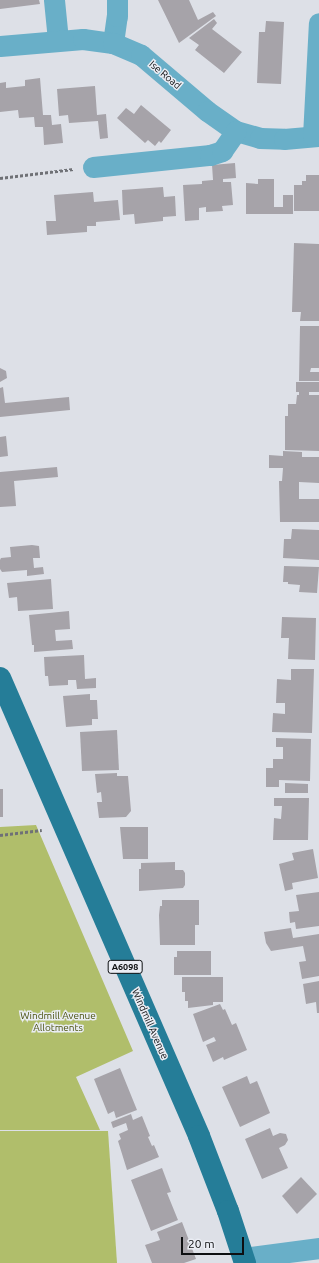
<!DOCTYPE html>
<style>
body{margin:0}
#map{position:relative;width:319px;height:1263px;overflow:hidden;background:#dde0e7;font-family:Ubuntu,sans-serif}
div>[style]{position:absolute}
.green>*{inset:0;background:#b0be6b}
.building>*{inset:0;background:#a6a3a9}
.path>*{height:2.5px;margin-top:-1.25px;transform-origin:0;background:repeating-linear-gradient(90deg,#6f7176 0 3px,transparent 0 5px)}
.minor>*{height:21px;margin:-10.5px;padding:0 10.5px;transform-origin:10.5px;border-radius:10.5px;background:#69afc8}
.major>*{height:22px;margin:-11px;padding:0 11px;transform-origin:11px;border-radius:11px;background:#257d98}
span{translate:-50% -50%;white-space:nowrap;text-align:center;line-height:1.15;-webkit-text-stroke:3px #eaedf4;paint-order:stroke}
.shield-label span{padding:1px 3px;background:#eaedf4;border:1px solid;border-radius:3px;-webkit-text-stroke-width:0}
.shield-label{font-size:9px;color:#0d0f11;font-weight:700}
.street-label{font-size:10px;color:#0d0f11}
.park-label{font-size:10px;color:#49510d}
.scale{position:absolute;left:181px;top:1237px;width:63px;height:18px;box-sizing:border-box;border:2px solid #0d0f11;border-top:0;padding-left:5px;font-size:12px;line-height:14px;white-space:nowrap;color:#0d0f11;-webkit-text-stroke:3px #eaedf4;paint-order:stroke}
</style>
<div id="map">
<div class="green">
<div style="clip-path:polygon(36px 825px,133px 1051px,76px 1077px,100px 1130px,0 1130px,0 827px)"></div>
<div style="clip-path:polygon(0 1131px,108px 1131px,117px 1263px,0 1263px)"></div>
</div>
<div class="building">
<div style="clip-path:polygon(0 0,39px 0,40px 4px,0 9px)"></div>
<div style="clip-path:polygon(158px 0,189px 0,198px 20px,213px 12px,216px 16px,179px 43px)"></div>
<div style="clip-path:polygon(214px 19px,217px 23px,212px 29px,242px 52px,224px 73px,195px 50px,199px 45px,189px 38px)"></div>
<div style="clip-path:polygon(266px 21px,284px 22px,281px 84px,257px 83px,259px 32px,265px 32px)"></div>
<div style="clip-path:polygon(40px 78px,43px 115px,51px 115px,52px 125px,61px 124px,63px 143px,44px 145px,43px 127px,35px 127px,34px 117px,19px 118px,18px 110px,0 112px,0 83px,6px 82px,6px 88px,25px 86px,25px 80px)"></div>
<div style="clip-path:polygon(95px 86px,97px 115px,106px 114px,108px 138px,100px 139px,98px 121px,69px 123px,68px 115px,59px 116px,57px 89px)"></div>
<div style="clip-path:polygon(141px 105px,171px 130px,161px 143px,159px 141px,155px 146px,148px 140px,145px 143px,117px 118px,126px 108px,134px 114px)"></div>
<div style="clip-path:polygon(235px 163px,236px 178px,223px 179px,223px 182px,231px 182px,233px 205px,222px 206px,223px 211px,206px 212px,206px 207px,199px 208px,199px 220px,185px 221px,183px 185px,202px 184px,202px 181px,213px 180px,212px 165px)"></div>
<div style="clip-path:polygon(306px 175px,319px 175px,319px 211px,294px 211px,294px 185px,302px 185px,302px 181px,306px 181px)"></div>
<div style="clip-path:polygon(258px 179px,274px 179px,274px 207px,283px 207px,283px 195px,293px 195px,293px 214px,246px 214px,246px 183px,258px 184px)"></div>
<div style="clip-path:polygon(163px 187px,164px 197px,175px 196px,176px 216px,163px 217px,163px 221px,135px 224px,134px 214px,123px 215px,122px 190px)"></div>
<div style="clip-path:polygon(93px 192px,94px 202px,118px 200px,120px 220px,96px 222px,96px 226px,87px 226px,87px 232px,47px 235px,46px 221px,56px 221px,54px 195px)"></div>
<div style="clip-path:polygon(294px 243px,319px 244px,319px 321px,300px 321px,301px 312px,292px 312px)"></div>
<div style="clip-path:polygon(300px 326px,319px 326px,319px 368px,311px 368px,310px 372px,319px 372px,319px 381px,299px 381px)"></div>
<div style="clip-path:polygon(0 368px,6px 371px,7px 378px,0 382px)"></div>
<div style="clip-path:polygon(296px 382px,319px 382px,319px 392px,309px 392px,309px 395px,319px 395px,319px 451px,285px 450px,285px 416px,288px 416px,288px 404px,296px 404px,297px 395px,299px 395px,299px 392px,296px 392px)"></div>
<div style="clip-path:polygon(3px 387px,5px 403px,69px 397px,70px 410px,0 417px,0 388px)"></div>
<div style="clip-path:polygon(6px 436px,8px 456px,0 457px,0 437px)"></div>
<div style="clip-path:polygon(283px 451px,302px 452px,302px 457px,319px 457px,319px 483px,299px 482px,299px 499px,319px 499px,319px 522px,280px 522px,279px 481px,282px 481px,283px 468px,269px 468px,269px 455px,283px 456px)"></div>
<div style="clip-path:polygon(57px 467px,58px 477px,14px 481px,16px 506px,0 507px,0 472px)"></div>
<div style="clip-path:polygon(292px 529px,319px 530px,319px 560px,283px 558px,284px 539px,291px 539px)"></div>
<div style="clip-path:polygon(32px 545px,39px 546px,40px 558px,33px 558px,34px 568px,43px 567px,44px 574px,27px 576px,27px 570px,2px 572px,0 569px,0 560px,1px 558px,11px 557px,10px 547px)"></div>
<div style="clip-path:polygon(284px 566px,319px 567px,317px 593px,299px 592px,300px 585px,288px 584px,288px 582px,283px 582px)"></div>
<div style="clip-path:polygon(51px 579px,53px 609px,18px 611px,17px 597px,9px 598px,7px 583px)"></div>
<div style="clip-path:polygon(69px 611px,70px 629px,55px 630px,56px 641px,72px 640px,73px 649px,34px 652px,34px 645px,32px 645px,29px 615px)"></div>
<div style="clip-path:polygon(282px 617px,316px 618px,315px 660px,288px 659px,289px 638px,281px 638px)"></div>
<div style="clip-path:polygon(84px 655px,85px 679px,96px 678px,96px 688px,77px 689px,76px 680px,68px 680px,68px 685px,49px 686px,48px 676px,45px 676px,44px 657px)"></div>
<div style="clip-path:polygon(291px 669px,314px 669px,312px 733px,272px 732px,273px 713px,285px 714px,285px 703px,276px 703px,277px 679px,291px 680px)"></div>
<div style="clip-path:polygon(90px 694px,90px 700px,97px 700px,98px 719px,92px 719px,92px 725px,66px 727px,63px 696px)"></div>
<div style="clip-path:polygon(117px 730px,119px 770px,82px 771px,80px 732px)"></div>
<div style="clip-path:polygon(276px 738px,311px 739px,310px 781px,279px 780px,279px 787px,266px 787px,266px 768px,273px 768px,273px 759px,283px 759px,283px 747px,276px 747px)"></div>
<div style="clip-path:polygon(117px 773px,117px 776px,128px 776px,131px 811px,126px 817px,99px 818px,97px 802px,102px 802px,101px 792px,97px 793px,95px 774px)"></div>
<div style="clip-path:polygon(285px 783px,308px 784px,308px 793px,285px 793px)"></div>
<div style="clip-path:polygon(0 789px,3px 789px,3px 817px,0 817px)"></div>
<div style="clip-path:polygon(274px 798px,309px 798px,308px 840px,273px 840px,274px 818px,281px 819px,282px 806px,274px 806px)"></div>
<div style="clip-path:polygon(120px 827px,148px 827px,148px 859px,123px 859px)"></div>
<div style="clip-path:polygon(313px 849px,318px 878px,292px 883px,293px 889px,285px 891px,279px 864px,294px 860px,292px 853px)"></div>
<div style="clip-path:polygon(175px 862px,175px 870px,183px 870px,185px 873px,185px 885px,183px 888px,139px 891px,139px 869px,141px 869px,141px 863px)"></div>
<div style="clip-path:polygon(319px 892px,319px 926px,296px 929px,295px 922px,290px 923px,289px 912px,299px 911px,296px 895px)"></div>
<div style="clip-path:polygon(162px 900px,199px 900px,199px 925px,195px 925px,195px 945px,160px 945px,159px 915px,160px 906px,162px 906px)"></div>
<div style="clip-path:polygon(291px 928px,293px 938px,319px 934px,319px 976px,302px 979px,299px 962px,306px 961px,303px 946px,271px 951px,266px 943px,264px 932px)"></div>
<div style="clip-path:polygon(177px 951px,211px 951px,211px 975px,174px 975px,174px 957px,177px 957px)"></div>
<div style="clip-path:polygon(182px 977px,223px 977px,223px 1002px,213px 1002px,213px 1005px,188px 1008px,188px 1001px,185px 1001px,185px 992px,182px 992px)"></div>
<div style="clip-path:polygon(319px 981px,319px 1013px,317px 1013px,316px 1002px,306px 1004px,303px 984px)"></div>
<div style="clip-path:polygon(220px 1004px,223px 1010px,225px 1009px,232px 1025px,236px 1023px,247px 1050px,224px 1060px,223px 1057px,213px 1062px,206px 1045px,216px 1041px,214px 1037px,203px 1042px,193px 1014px)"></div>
<div style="clip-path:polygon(120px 1068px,137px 1110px,116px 1118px,114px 1111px,108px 1114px,94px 1079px)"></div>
<div style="clip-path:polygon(247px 1076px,250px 1084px,257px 1081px,270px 1113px,240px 1127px,222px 1087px)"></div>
<div style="clip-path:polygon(131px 1114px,133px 1120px,142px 1116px,150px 1136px,148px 1137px,152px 1146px,154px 1145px,159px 1157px,127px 1170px,118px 1141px,121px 1139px,119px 1134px,128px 1130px,126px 1123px,113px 1128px,111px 1122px)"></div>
<div style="clip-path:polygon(270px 1128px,273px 1136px,280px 1133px,286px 1134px,288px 1140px,285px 1145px,279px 1148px,288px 1168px,262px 1179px,245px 1139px)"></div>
<div style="clip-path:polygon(162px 1168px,171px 1192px,167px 1193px,178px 1220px,151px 1231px,131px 1180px)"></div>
<div style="clip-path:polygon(301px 1177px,317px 1194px,297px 1214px,282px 1196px)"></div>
<div style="clip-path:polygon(182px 1222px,196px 1259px,184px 1263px,152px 1263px,145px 1245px,160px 1240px,157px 1232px)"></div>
</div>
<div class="path">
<div style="left:0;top:178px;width:74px;rotate:-7deg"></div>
<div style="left:0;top:835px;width:42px;rotate:-6.8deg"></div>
</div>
<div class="minor">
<div style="left:54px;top:0;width:40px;rotate:84.3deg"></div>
<div style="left:113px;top:43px;width:27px;rotate:-82deg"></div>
<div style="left:117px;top:16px;width:16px;rotate:-90deg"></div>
<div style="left:0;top:46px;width:83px;rotate:-4.8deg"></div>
<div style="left:83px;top:39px;width:30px;rotate:8deg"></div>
<div style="left:113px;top:43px;width:30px;rotate:23deg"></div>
<div style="left:141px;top:55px;width:87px;rotate:40.3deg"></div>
<div style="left:207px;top:111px;width:35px;rotate:35deg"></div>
<div style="left:236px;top:131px;width:25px;rotate:16deg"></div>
<div style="left:260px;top:138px;width:24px;rotate:2deg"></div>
<div style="left:284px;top:139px;width:35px;rotate:-5deg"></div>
<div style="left:313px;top:136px;width:113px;rotate:-87deg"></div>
<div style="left:93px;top:167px;width:118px;rotate:-5.9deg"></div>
<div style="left:210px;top:155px;width:13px;rotate:-18deg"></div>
<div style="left:222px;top:151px;width:24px;rotate:-55deg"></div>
<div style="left:243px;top:1258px;width:77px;rotate:-7.5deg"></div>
</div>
<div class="major">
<div style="left:0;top:678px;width:499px;rotate:66.5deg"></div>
<div style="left:199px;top:1136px;width:80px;rotate:68.9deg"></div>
<div style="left:228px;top:1211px;width:55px;rotate:71.9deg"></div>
</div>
<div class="shield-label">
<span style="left:125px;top:967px">A6098</span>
</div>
<div class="street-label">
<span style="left:165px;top:75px;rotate:40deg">Ise Road</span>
<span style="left:150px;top:1024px;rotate:66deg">Windmill Avenue</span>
</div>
<div class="park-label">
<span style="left:58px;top:1021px">Windmill Avenue<br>Allotments</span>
</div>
<div class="scale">20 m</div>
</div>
